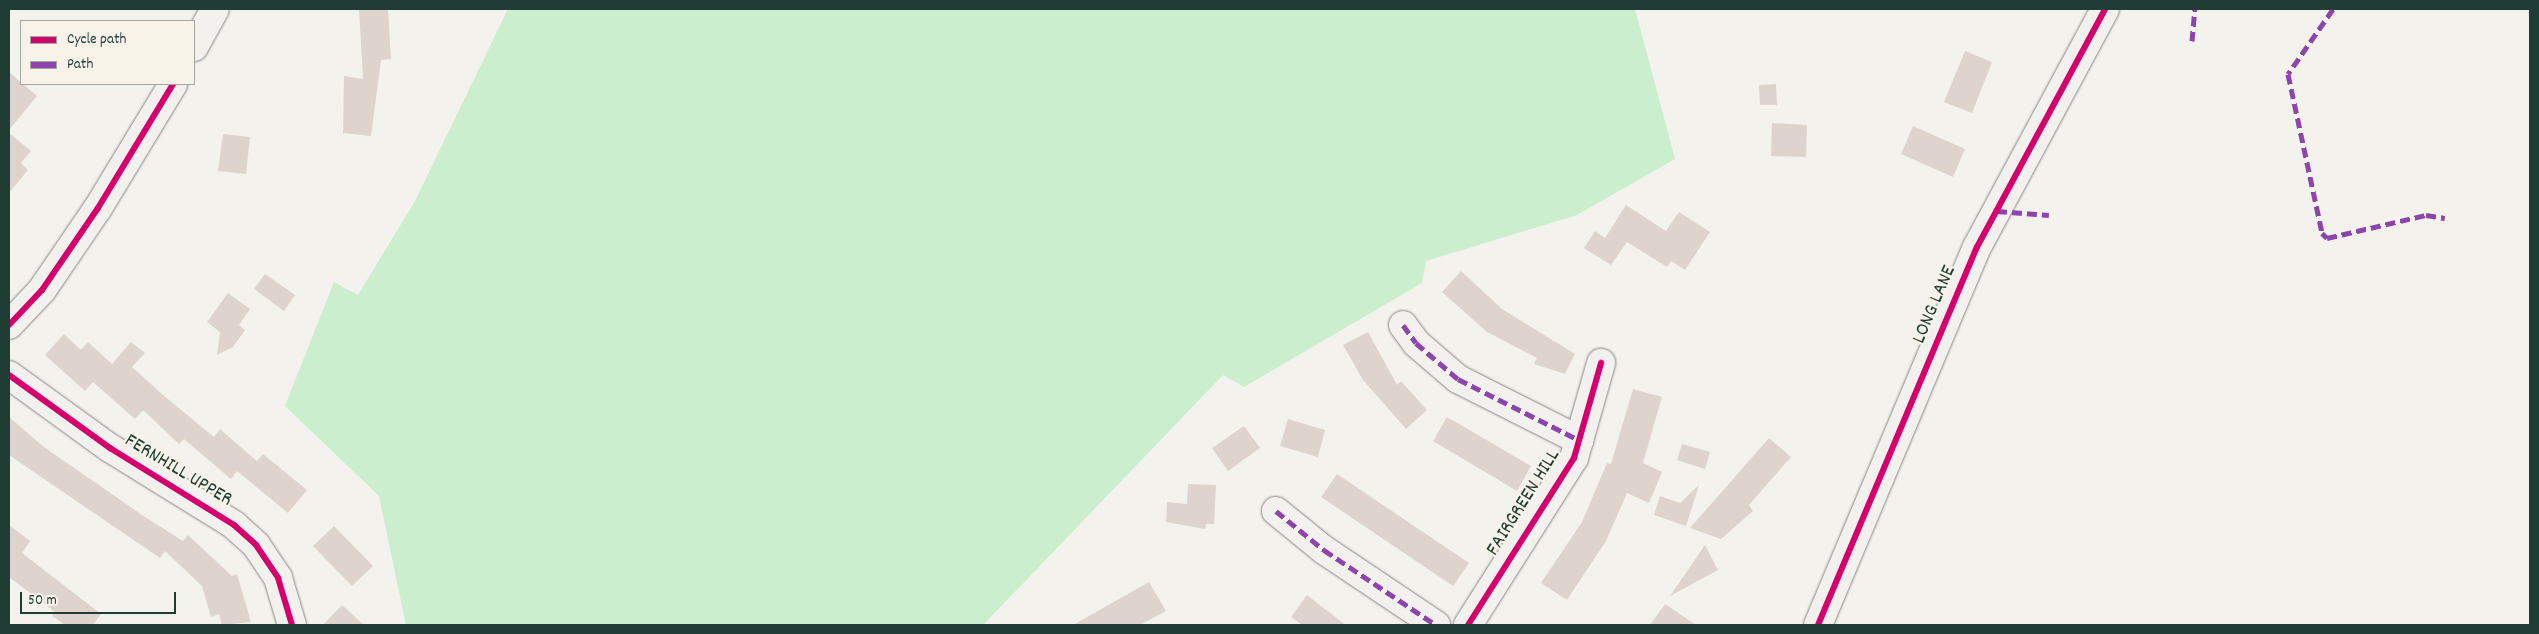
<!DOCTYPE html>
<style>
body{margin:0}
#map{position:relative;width:2539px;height:634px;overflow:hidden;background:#f4f2ec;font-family:Dekko,sans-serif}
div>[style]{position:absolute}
.green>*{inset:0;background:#caeece}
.building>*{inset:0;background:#dfd3ce}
.roads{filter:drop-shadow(0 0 1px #848985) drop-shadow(0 0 1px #848985)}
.minor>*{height:28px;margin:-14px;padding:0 14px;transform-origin:14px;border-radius:14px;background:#f2f1ed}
.quiet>*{height:5px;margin-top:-2.5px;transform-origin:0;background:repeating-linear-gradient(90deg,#8e44ad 0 10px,transparent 0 15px)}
.cycleway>*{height:6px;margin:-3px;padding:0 3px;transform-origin:3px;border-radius:3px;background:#d6006c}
span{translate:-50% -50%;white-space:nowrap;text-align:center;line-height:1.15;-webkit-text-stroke:4.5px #f7f3e8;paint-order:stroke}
.street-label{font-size:20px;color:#1f3d34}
.frame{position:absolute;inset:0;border:10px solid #1f3d34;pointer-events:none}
.legend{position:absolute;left:20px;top:20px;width:175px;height:65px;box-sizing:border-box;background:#f7f3e8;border:1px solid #a1aaa0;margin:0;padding:6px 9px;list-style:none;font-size:15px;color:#1f3d34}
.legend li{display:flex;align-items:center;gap:10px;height:25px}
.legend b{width:25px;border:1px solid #a1aaa0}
.scale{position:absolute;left:20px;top:592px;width:156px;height:22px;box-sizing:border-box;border:2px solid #1f3d34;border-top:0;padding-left:6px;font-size:15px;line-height:18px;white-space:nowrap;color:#1f3d34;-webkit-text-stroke:4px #f7f3e8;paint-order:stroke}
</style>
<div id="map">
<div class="green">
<div style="clip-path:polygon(508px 9px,1635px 9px,1675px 159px,1577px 215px,1426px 261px,1422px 283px,1244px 387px,1223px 375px,983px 625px,406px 625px,379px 496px,285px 406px,334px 282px,358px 295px,415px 201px)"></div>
</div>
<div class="building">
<div style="clip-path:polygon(359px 9px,388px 9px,391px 59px,381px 60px,371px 136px,343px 133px,344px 76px,363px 79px)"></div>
<div style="clip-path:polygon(1965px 51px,1992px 62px,1972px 113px,1944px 102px)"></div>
<div style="clip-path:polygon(9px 72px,37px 96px,9px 130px)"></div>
<div style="clip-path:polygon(1776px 84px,1777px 105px,1760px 105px,1759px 85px)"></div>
<div style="clip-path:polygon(1772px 123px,1807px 125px,1806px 157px,1771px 156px)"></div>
<div style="clip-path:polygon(1913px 126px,1965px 149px,1953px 177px,1901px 154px)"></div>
<div style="clip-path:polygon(9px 133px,31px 151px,21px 163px,28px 170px,9px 193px)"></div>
<div style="clip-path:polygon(223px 134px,250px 137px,246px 174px,218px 171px)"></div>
<div style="clip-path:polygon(1626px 205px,1666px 231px,1679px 212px,1710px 232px,1685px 270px,1671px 261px,1667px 267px,1627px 242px,1611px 265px,1584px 248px,1595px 231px,1605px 238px)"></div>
<div style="clip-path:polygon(1461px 271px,1502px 309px,1575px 354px,1565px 374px,1534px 364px,1537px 358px,1487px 332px,1442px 292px)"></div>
<div style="clip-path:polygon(265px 274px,295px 295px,284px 311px,254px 289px)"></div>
<div style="clip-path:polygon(228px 293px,250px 309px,239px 325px,245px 330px,233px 347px,217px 355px,220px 332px,207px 322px)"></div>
<div style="clip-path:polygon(1368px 332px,1397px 385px,1401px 381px,1427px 410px,1406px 429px,1363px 380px,1343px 345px)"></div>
<div style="clip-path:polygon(64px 334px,81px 350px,88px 342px,112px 364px,131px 342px,145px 353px,132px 367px,163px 395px,214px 437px,220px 429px,257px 461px,263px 454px,307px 490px,288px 513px,237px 471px,231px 479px,184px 439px,179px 444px,143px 410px,135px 419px,93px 382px,85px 391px,45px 355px)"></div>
<div style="clip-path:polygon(1633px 389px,1662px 397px,1643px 463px,1662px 472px,1649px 503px,1627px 493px,1606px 541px,1567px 600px,1541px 583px,1582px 522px,1607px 463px,1611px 464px)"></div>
<div style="clip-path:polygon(9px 417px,44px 447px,142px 515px,183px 541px,188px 535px,232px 576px,237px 574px,251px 622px,222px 625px,219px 614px,211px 617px,202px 586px,165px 551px,160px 558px,9px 455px)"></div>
<div style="clip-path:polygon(1447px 417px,1531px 466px,1517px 491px,1433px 441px)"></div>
<div style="clip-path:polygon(1288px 419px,1325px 430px,1318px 457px,1280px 446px)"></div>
<div style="clip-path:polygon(1244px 426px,1260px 448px,1228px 471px,1212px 448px)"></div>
<div style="clip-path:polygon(1769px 438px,1791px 457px,1749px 505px,1753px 511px,1721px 539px,1690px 528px)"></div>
<div style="clip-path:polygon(1682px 444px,1710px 452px,1705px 469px,1677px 460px)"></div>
<div style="clip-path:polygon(1337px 474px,1469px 563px,1453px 586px,1321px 497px)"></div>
<div style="clip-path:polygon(1188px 484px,1216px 485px,1214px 524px,1206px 524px,1205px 529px,1166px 522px,1167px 502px,1187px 504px)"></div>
<div style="clip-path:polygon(1699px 485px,1686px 526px,1654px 515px,1660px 496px,1680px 503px)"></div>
<div style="clip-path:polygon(9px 525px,30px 541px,22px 553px,101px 614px,93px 625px,65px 625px,52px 616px,55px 612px,9px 577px)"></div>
<div style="clip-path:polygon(334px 526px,373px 566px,352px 586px,313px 546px)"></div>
<div style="clip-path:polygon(1705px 545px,1718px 570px,1670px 596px)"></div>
<div style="clip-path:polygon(1149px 582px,1166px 611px,1140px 625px,1073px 625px)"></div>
<div style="clip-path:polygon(1307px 595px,1321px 606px,1346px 625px,1302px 625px,1291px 617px)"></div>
<div style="clip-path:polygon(1665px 604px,1696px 625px,1650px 625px)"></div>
<div style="clip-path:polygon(342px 605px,364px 625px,323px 625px)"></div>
</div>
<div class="roads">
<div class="minor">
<div style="left:194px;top:47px;width:43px;rotate:-61.1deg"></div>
<div style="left:9px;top:325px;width:48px;rotate:-46.7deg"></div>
<div style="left:42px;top:290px;width:99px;rotate:-55.7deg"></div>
<div style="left:98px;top:208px;width:145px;rotate:-58.8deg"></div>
<div style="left:1403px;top:325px;width:22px;rotate:54deg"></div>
<div style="left:1416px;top:343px;width:55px;rotate:40.6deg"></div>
<div style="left:1458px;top:379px;width:136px;rotate:26.8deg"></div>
<div style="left:9px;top:375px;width:125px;rotate:35.9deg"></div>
<div style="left:110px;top:448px;width:146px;rotate:31.8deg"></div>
<div style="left:234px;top:525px;width:30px;rotate:42deg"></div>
<div style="left:256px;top:545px;width:40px;rotate:56deg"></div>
<div style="left:278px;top:578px;width:49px;rotate:73.4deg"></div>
<div style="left:1276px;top:511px;width:62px;rotate:39.1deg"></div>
<div style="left:1324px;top:550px;width:135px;rotate:33.8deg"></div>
<div style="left:1468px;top:625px;width:198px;rotate:-57.6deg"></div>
<div style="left:1574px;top:458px;width:99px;rotate:-74.1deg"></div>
<div style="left:1818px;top:625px;width:410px;rotate:-67.2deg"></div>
<div style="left:1977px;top:247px;width:270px;rotate:-61.7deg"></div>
</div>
</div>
<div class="quiet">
<div style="left:2333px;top:9px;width:79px;rotate:124.7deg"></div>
<div style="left:2288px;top:74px;width:163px;rotate:77.9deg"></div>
<div style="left:2322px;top:233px;width:7px;rotate:45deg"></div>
<div style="left:2327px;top:238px;width:102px;rotate:-13.1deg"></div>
<div style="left:2426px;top:215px;width:19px;rotate:9deg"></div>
<div style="left:2192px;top:41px;width:32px;rotate:-85deg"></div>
<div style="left:1997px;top:211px;width:52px;rotate:4.4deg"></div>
<div style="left:1403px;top:325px;width:22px;rotate:54deg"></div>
<div style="left:1416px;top:343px;width:55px;rotate:40.6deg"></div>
<div style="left:1458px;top:379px;width:136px;rotate:26.8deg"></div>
<div style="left:1276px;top:511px;width:62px;rotate:39.1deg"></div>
<div style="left:1324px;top:550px;width:135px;rotate:33.8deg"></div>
</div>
<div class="cycleway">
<div style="left:9px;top:325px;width:48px;rotate:-46.7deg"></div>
<div style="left:42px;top:290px;width:99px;rotate:-55.7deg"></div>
<div style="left:98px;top:208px;width:145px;rotate:-58.8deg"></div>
<div style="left:9px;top:375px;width:125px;rotate:35.9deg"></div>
<div style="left:110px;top:448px;width:146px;rotate:31.8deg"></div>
<div style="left:234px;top:525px;width:30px;rotate:42deg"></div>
<div style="left:256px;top:545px;width:40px;rotate:56deg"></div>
<div style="left:278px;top:578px;width:49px;rotate:73.4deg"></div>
<div style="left:1468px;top:625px;width:198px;rotate:-57.6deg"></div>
<div style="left:1574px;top:458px;width:99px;rotate:-74.1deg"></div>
<div style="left:1818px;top:625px;width:410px;rotate:-67.2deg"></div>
<div style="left:1977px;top:247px;width:270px;rotate:-61.7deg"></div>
</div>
<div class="street-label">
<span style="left:1935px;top:305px;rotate:-67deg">LONG LANE</span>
<span style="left:178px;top:471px;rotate:31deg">FERNHILL UPPER</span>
<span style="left:1524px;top:503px;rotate:-58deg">FAIRGREEN HILL</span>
</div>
<div class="frame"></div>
<ul class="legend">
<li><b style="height:6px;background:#d6006c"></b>Cycle path</li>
<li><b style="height:6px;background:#8e44ad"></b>Path</li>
</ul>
<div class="scale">50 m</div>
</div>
